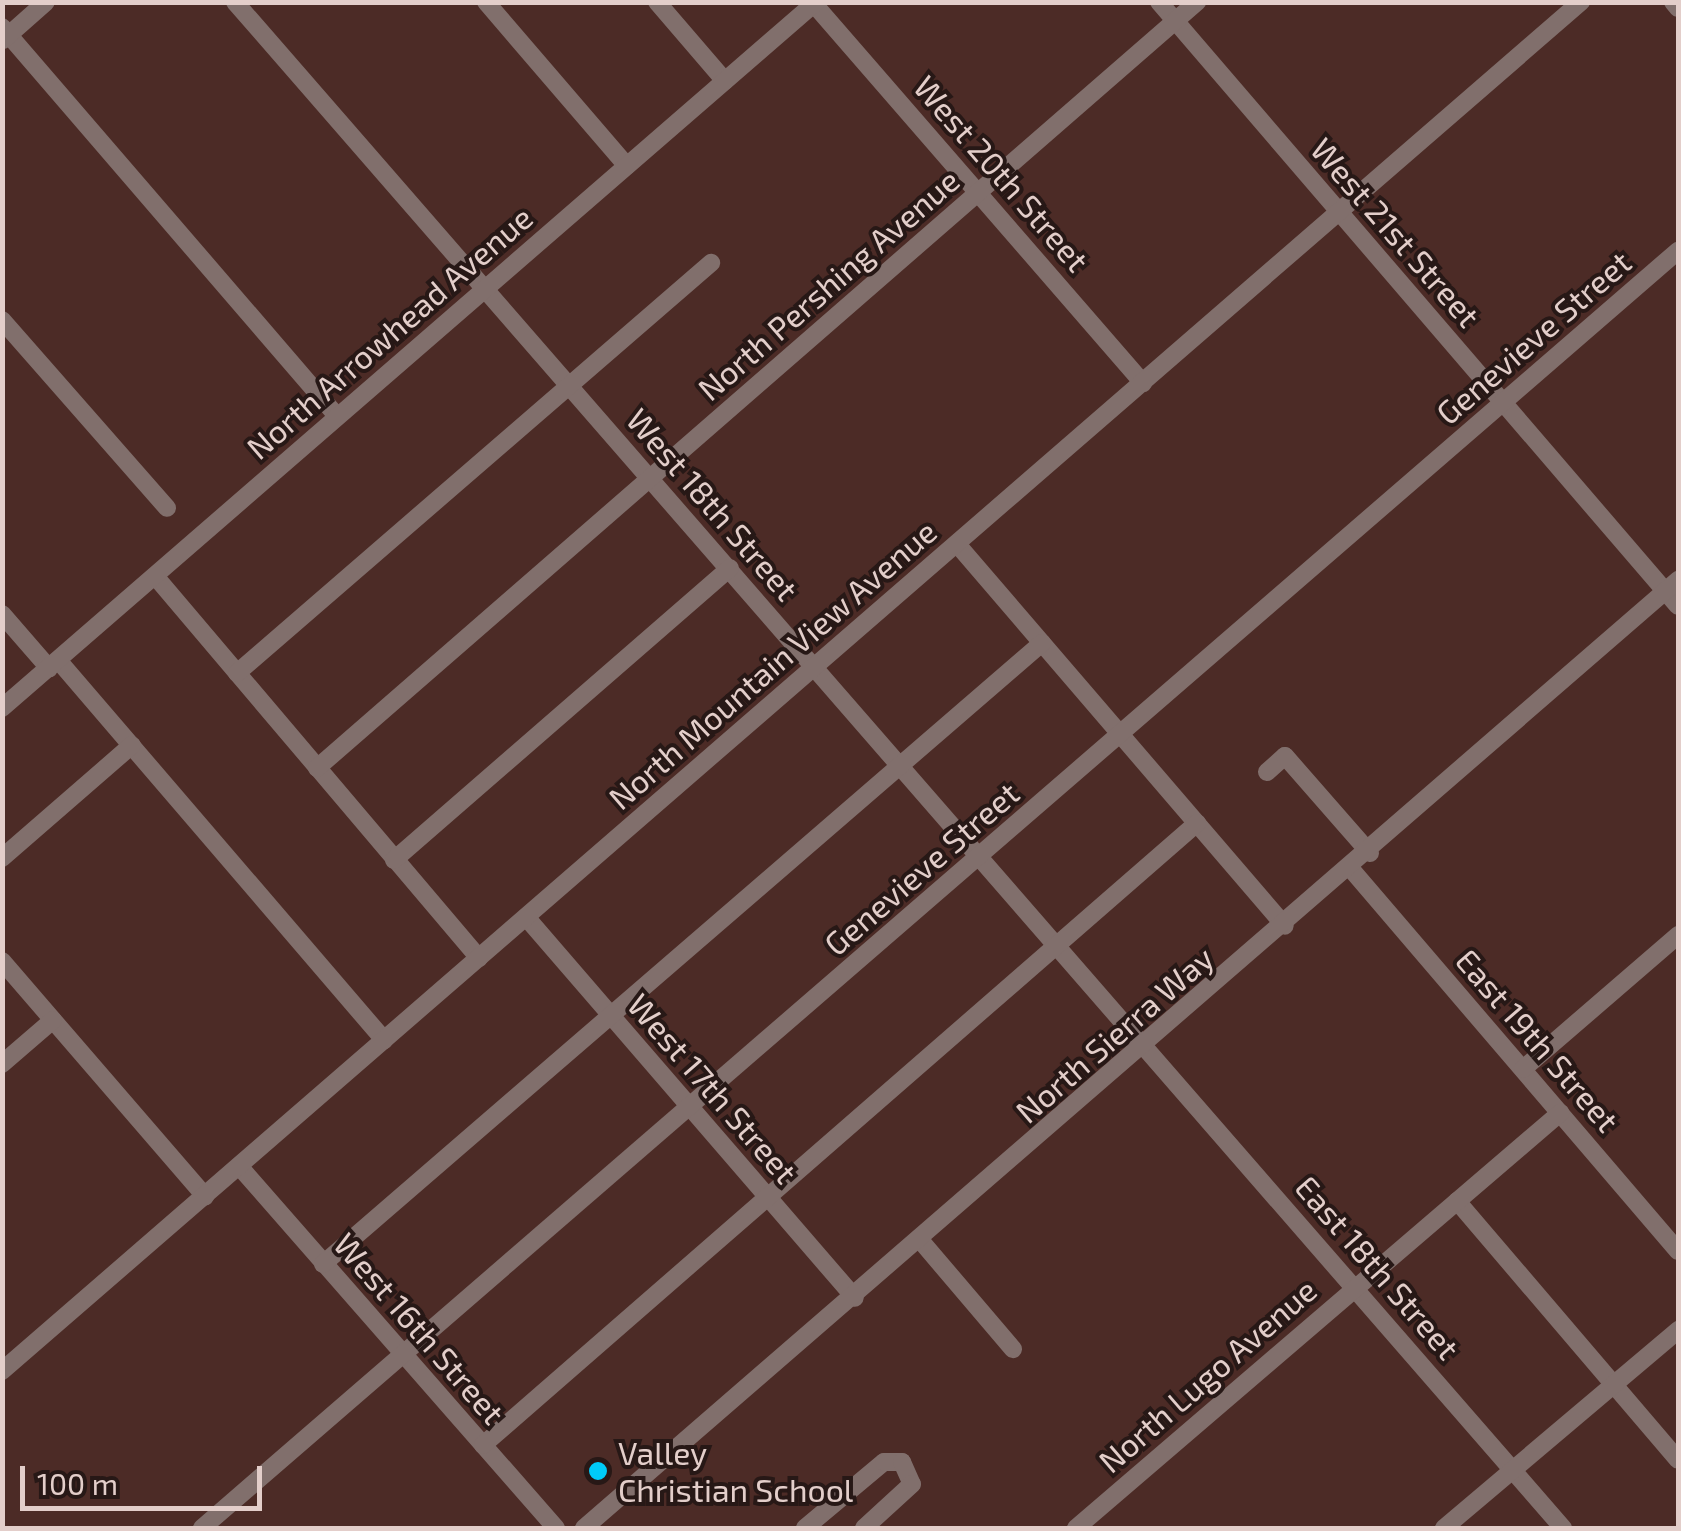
<!DOCTYPE html>
<style>
body{margin:0}
#map{position:relative;width:1681px;height:1531px;overflow:hidden;background:#4c2b26;font-family:"Exo 2",sans-serif}
div>[style]{position:absolute}
.minor>*{height:18px;margin:-9px;padding:0 9px;transform-origin:9px;border-radius:9px;background:#816f6c}
.dots>*{width:28px;height:28px;translate:-50% -50%;box-sizing:border-box;border:5px solid #271816;border-radius:50%}
span{translate:-50% -50%;white-space:nowrap;text-align:center;line-height:1.15;-webkit-text-stroke:8px #271816;paint-order:stroke}
.street-label{font-size:32px;color:#e3ceca}
.poi-label{font-size:32px;color:#e3ceca}
.left{translate:0 -50%;text-align:left}
.frame{position:absolute;inset:0;border:5px solid #e3ceca;pointer-events:none}
.scale{position:absolute;left:20px;top:1466px;width:242px;height:45px;box-sizing:border-box;border:5px solid #e3ceca;border-top:0;padding-left:12px;font-size:30px;line-height:35px;white-space:nowrap;color:#e3ceca;-webkit-text-stroke:8px #271816;paint-order:stroke}
</style>
<div id="map">
<div class="minor">
<div style="left:235px;top:2px;width:2023px;rotate:48.97deg"></div>
<div style="left:486px;top:2px;width:216px;rotate:49.3deg"></div>
<div style="left:657px;top:2px;width:104px;rotate:49.3deg"></div>
<div style="left:1159px;top:2px;width:796px;rotate:49.33deg"></div>
<div style="left:1673px;top:2px;width:8px;rotate:50deg"></div>
<div style="left:814px;top:4px;width:502px;rotate:49.04deg"></div>
<div style="left:2px;top:27px;width:513px;rotate:49.27deg"></div>
<div style="left:3px;top:40px;width:57px;rotate:-41.5deg"></div>
<div style="left:2px;top:320px;width:250px;rotate:48.7deg"></div>
<div style="left:957px;top:544px;width:503px;rotate:49.35deg"></div>
<div style="left:155px;top:576px;width:501px;rotate:49.7deg"></div>
<div style="left:2px;top:614px;width:72px;rotate:49deg"></div>
<div style="left:58px;top:660px;width:501px;rotate:49.37deg"></div>
<div style="left:237px;top:673px;width:627px;rotate:-40.86deg"></div>
<div style="left:2px;top:708px;width:1078px;rotate:-40.94deg"></div>
<div style="left:317px;top:768px;width:1167px;rotate:-41.04deg"></div>
<div style="left:1267px;top:772px;width:24px;rotate:-42deg"></div>
<div style="left:1285px;top:756px;width:129px;rotate:48.8deg"></div>
<div style="left:2px;top:858px;width:172px;rotate:-41deg"></div>
<div style="left:394px;top:860px;width:445px;rotate:-41deg"></div>
<div style="left:1351px;top:869px;width:503px;rotate:49.44deg"></div>
<div style="left:526px;top:917px;width:503px;rotate:49.19deg"></div>
<div style="left:2px;top:961px;width:311px;rotate:49.2deg"></div>
<div style="left:2px;top:1064px;width:67px;rotate:-40.8deg"></div>
<div style="left:1523px;top:1069px;width:205px;rotate:-40.8deg"></div>
<div style="left:239px;top:1166px;width:481px;rotate:48.8deg"></div>
<div style="left:1457px;top:1201px;width:340px;rotate:49.5deg"></div>
<div style="left:921px;top:1241px;width:142px;rotate:49.6deg"></div>
<div style="left:323px;top:1264px;width:950px;rotate:-40.82deg"></div>
<div style="left:2px;top:1371px;width:2090px;rotate:-40.93deg"></div>
<div style="left:483px;top:1445px;width:947px;rotate:-41.06deg"></div>
<div style="left:202px;top:1528px;width:1952px;rotate:-40.87deg"></div>
<div style="left:584px;top:1528px;width:1448px;rotate:-40.91deg"></div>
<div style="left:805px;top:1528px;width:103px;rotate:-39.9deg"></div>
<div style="left:884px;top:1462px;width:18px"></div>
<div style="left:902px;top:1462px;width:24px;rotate:66deg"></div>
<div style="left:912px;top:1484px;width:65px;rotate:137.5deg"></div>
<div style="left:1076px;top:1528px;width:638px;rotate:-40.61deg"></div>
<div style="left:1444px;top:1528px;width:307px;rotate:-40.2deg"></div>
</div>
<div class="dots">
<div style="left:598px;top:1471px;background:#00cbf8"></div>
</div>
<div class="street-label">
<span style="left:1002px;top:173px;rotate:49deg">West 20th Street</span>
<span style="left:1396px;top:232px;rotate:49deg">West 21st Street</span>
<span style="left:828px;top:284px;rotate:-41deg">North Pershing Avenue</span>
<span style="left:389px;top:332px;rotate:-41deg">North Arrowhead Avenue</span>
<span style="left:1533px;top:337px;rotate:-41deg">Genevieve Street</span>
<span style="left:713px;top:504px;rotate:49deg">West 18th Street</span>
<span style="left:772px;top:664px;rotate:-41deg">North Mountain View Avenue</span>
<span style="left:921px;top:868px;rotate:-41deg">Genevieve Street</span>
<span style="left:1114px;top:1034px;rotate:-41deg">North Sierra Way</span>
<span style="left:1538px;top:1040px;rotate:49deg">East 19th Street</span>
<span style="left:713px;top:1088px;rotate:49deg">West 17th Street</span>
<span style="left:1378px;top:1267px;rotate:49deg">East 18th Street</span>
<span style="left:420px;top:1328px;rotate:49deg">West 16th Street</span>
<span style="left:1207px;top:1375px;rotate:-41deg">North Lugo Avenue</span>
</div>
<div class="poi-label">
<span class="left" style="left:618px;top:1471px">Valley<br>Christian School</span>
</div>
<div class="frame"></div>
<div class="scale">100 m</div>
</div>
